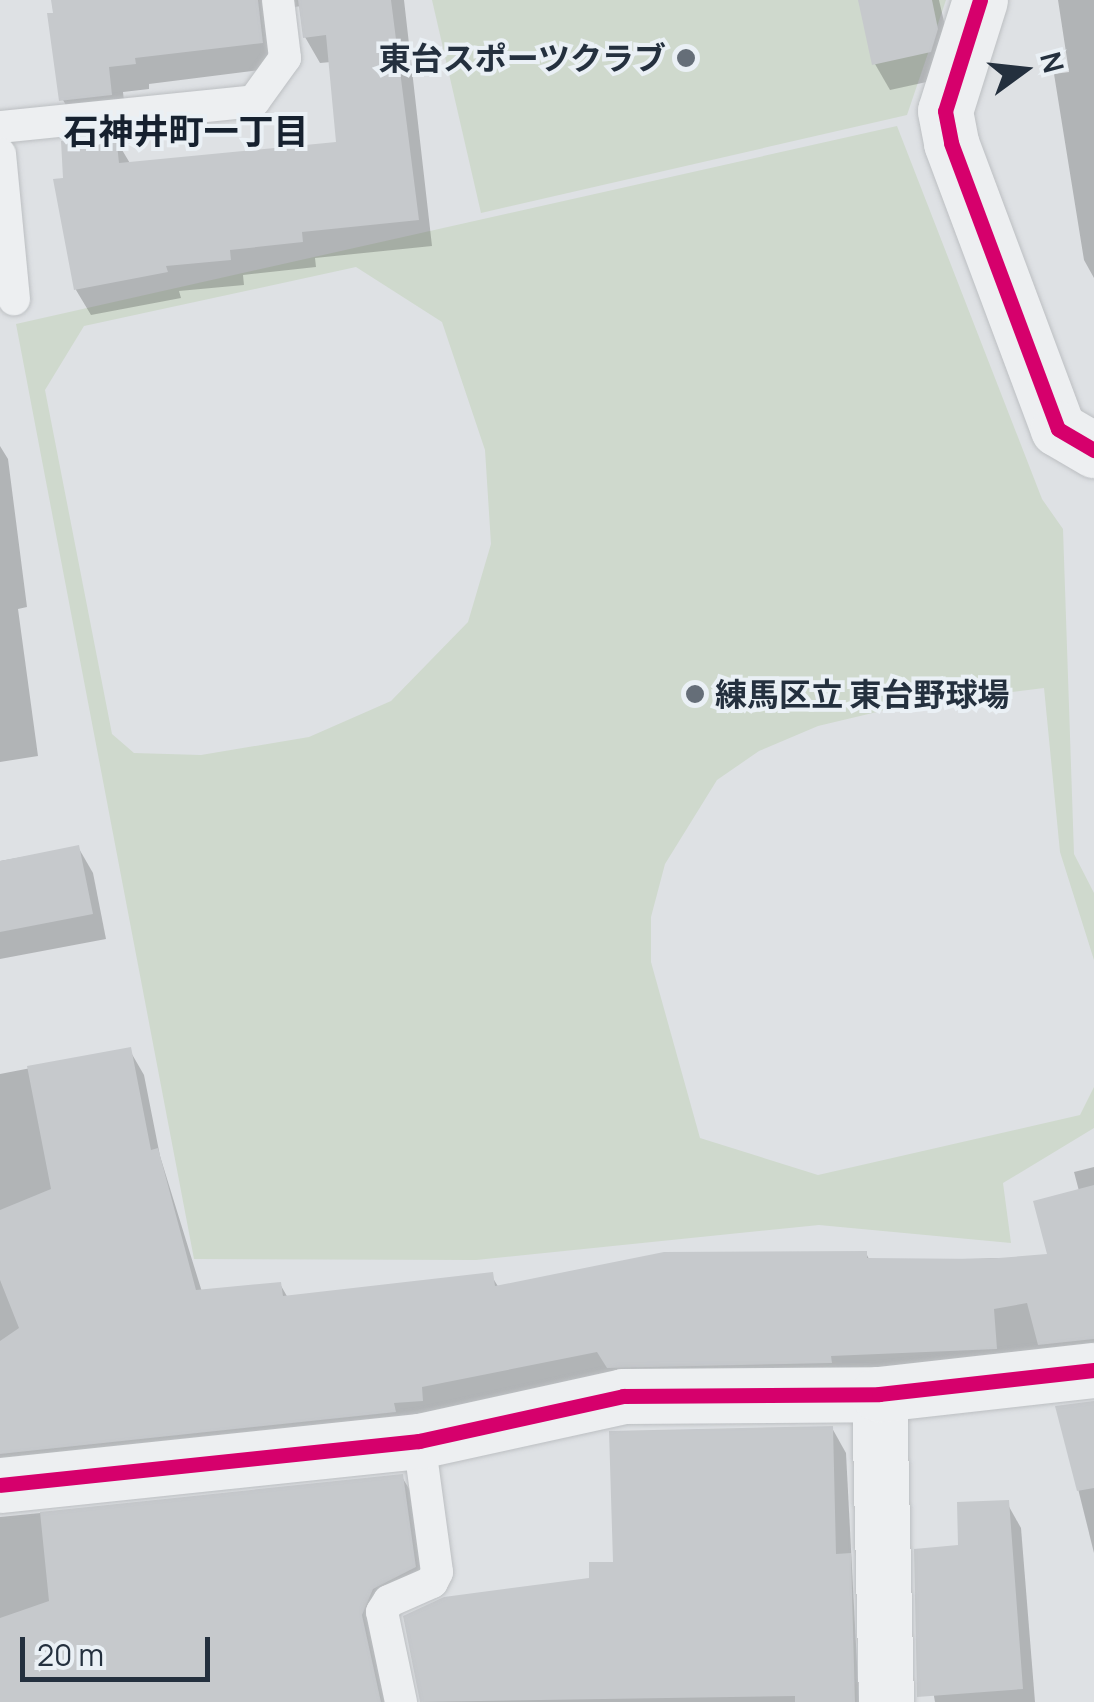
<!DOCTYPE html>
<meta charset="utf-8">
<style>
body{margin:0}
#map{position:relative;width:1094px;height:1702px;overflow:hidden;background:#dee1e4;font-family:Manrope,"Noto Sans JP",sans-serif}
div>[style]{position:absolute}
.green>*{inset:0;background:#cfd9cd}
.shadow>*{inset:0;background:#0003}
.building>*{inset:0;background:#c6c9cc}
.roads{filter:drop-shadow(0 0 2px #bcbfc2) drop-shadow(0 0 2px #bcbfc2)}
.lane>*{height:32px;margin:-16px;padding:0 16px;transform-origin:16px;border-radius:16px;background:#edeff1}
.street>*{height:55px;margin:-27.5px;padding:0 27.5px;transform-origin:27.5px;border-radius:27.5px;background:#edeff1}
.cycleway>*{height:15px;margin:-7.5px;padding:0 7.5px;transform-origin:7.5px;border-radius:7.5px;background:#d6006c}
.dots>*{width:28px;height:28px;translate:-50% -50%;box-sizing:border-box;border:5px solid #eaf0f5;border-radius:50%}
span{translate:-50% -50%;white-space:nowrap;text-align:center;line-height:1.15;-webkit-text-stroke:8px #eaf0f5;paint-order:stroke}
.poi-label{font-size:32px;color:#24303e;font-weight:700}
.right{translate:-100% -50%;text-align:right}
.left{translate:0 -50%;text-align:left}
.neighbourhood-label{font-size:35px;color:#16212f;font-weight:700}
.north{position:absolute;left:974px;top:20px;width:100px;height:100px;-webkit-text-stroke:8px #eaf0f5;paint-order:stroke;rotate:75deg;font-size:28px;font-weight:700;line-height:40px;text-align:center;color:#24303e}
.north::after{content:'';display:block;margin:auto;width:35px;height:45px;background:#24303e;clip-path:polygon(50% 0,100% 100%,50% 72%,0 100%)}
.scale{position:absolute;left:20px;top:1637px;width:190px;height:45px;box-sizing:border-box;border:5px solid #24303e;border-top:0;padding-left:12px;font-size:30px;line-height:35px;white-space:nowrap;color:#24303e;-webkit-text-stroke:8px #eaf0f5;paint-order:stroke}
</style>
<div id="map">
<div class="green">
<div style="clip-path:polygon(432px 0,946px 0,907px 115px,481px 213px)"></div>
<div style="clip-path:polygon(evenodd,897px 126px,1042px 499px,1063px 529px,1074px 854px,1094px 893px,1094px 960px,1060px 852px,1044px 688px,902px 706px,818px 726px,759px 751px,717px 780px,665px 864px,651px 917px,651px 962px,700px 1138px,818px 1175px,1080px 1115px,1094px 1087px,1094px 1128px,1003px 1183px,1011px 1243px,819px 1225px,476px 1260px,194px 1259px,16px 324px,897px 126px,356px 267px,442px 322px,485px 450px,491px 544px,468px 622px,391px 701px,309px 737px,201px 755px,134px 753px,112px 734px,45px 390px,84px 326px,356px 267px)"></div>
</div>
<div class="shadow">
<div style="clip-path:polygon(52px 0,404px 0,432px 246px,315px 258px,316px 267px,243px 275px,244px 285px,179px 291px,181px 298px,91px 315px,76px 290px,62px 213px,115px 138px,131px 165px,338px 144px,331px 62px,320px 63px,305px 37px,301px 6px,282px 9px,276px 68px,149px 84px,149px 89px,123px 92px,126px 121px,78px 126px,63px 100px)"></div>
<div style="clip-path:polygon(860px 0,939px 0,952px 56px,945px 78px,890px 90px,875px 64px)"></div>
<div style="clip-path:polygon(1058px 0,1094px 0,1094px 278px,1084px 260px,1054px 74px,1069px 72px)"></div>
<div style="clip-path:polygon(0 446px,8px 459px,27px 607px,18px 609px,38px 756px,0 762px)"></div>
<div style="clip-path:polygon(78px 847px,93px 873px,106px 939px,0 959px,0 861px)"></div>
<div style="clip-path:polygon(129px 1049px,144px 1075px,160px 1156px,202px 1292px,280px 1284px,288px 1298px,491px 1275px,499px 1288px,866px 1253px,870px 1261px,1050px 1257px,1079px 1191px,1074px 1172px,1094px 1167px,1094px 1367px,435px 1412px,0 1487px,0 1074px)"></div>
<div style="clip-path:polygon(1094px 1404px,1094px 1553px,1058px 1408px)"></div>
<div style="clip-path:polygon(832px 1428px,846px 1453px,859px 1702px,422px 1702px,615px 1564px)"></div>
<div style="clip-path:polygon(402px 1477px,417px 1502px,429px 1593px,387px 1615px,388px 1702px,0 1702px,0 1517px)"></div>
<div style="clip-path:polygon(1007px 1503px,1021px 1528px,1035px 1702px,935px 1702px,918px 1604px)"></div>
</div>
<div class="building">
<div style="clip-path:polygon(51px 0,258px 0,263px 43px,135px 58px,136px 64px,109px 67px,112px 95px,59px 101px,47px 13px,53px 13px)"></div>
<div style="clip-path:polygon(298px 0,391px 0,419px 220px,302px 232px,303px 242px,230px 250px,231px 260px,166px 266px,168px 272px,74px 290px,53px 179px,63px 178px,61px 141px,116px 135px,119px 163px,336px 142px,326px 35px,303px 38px)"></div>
<div style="clip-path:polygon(858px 0,932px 0,938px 29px,931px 52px,872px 65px)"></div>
<div style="clip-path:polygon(79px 845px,93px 914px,0 932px,0 861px)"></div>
<div style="clip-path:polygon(131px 1047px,151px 1150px,158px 1148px,196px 1290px,281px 1282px,283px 1296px,493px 1272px,495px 1286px,664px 1252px,867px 1251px,867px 1258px,986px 1259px,1047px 1254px,1033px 1201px,1094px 1185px,1094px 1339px,1038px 1345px,1027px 1303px,994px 1309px,997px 1349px,831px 1356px,832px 1363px,607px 1368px,597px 1352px,422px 1387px,423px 1401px,394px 1403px,396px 1412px,0 1454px,0 1341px,19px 1328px,0 1280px,0 1210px,51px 1189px,27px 1066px)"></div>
<div style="clip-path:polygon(1094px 1401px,1094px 1488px,1077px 1491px,1055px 1406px)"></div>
<div style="clip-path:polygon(833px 1426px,836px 1554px,851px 1553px,855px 1702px,795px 1702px,795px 1696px,420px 1702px,403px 1616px,444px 1597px,589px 1578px,589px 1562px,613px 1562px,609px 1431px)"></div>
<div style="clip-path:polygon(403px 1474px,416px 1567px,373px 1589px,362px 1615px,381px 1702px,0 1702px,0 1618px,49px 1601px,40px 1512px)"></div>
<div style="clip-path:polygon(1009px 1500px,1023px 1689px,917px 1697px,914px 1549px,958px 1545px,957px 1502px)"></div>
</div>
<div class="roads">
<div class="lane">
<div style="left:0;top:127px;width:255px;rotate:-5.8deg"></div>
<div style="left:254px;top:101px;width:53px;rotate:-54.2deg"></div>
<div style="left:285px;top:58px;width:58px;rotate:-96.9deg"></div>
<div style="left:0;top:154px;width:146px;rotate:84.5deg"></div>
<div style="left:401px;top:1702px;width:92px;rotate:-101.9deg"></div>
<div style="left:382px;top:1612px;width:13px;rotate:-58deg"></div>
<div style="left:389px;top:1601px;width:47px;rotate:-23.8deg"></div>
<div style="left:432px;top:1582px;width:11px;rotate:-63deg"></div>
<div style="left:437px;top:1572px;width:132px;rotate:-97.8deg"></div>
</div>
<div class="street">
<div style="left:980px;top:0;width:116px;rotate:107.5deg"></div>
<div style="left:945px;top:111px;width:33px;rotate:79deg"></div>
<div style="left:951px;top:143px;width:305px;rotate:69.5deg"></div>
<div style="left:1058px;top:429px;width:42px;rotate:30.3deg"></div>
<div style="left:879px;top:1394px;width:308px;rotate:88.7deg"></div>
<div style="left:0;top:1485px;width:421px;rotate:-6deg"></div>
<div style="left:419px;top:1441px;width:209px;rotate:-12.4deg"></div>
<div style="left:623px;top:1396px;width:256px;rotate:-0.4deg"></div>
<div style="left:879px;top:1394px;width:216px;rotate:-6.4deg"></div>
</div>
</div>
<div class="cycleway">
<div style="left:980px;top:0;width:116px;rotate:107.5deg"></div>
<div style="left:945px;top:111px;width:33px;rotate:79deg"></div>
<div style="left:951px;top:143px;width:305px;rotate:69.5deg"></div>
<div style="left:1058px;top:429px;width:42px;rotate:30.3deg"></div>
<div style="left:0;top:1485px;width:421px;rotate:-6deg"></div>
<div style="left:419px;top:1441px;width:209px;rotate:-12.4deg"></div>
<div style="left:623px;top:1396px;width:256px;rotate:-0.4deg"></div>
<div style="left:879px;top:1394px;width:216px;rotate:-6.4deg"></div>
</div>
<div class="dots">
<div style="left:686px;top:58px;background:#656e78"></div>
<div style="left:695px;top:694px;background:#656e78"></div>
</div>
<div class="poi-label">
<span class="right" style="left:666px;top:58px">東台スポーツクラブ</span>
<span class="left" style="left:715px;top:694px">練馬区立 東台野球場</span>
</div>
<div class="neighbourhood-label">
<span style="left:186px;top:131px">石神井町一丁目</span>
</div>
<div class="north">N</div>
<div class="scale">20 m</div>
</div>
